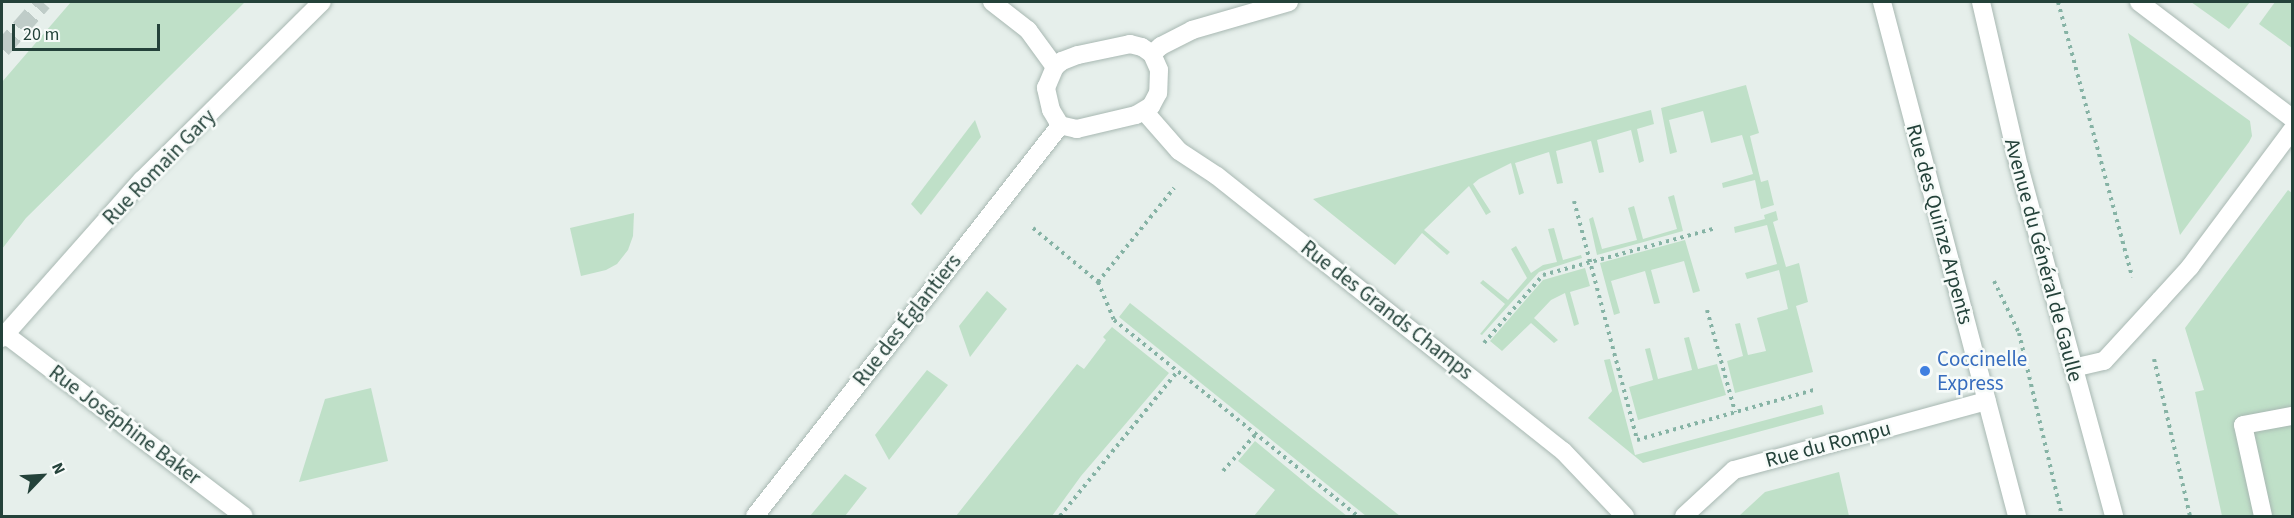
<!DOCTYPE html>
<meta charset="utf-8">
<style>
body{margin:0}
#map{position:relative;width:2294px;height:518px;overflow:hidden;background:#e6efeb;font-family:"Source Sans 3",sans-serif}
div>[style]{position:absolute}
.green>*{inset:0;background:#bfe0c8}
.highway-tunnel>*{height:18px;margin-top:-9px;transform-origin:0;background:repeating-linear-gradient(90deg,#bfccc8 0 18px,transparent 0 27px)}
.path>*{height:4px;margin-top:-2px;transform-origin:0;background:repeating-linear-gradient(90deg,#86b3a5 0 3px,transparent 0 7.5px)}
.roads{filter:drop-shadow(0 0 2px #a8b8b2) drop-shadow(0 0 2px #a8b8b2)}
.lane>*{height:18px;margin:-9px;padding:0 9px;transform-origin:9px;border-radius:9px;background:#fff}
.street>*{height:18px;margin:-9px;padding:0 9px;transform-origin:9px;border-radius:9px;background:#fff}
.secondary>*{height:18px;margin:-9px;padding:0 9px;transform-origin:9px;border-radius:9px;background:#fff}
.dots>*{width:16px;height:16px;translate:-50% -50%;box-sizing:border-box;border:3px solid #f7fbf9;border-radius:50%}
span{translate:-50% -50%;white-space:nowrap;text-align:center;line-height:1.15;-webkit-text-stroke:5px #f7fbf9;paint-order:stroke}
.street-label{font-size:21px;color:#24423a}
.shop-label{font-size:21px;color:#366cbe}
.left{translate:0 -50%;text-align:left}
.frame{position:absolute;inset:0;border:3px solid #24423a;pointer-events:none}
.north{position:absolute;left:12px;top:446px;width:60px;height:60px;-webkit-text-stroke:4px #f7fbf9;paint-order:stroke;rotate:65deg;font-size:16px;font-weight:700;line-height:24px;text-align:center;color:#24423a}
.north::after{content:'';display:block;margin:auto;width:21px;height:27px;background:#24423a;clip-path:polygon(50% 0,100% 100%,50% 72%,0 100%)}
.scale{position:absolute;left:12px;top:24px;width:148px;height:27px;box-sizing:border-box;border:3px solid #24423a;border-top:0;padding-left:8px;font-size:18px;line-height:21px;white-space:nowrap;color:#24423a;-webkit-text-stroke:4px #f7fbf9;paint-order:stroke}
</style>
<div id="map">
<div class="green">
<div style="clip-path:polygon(71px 2px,245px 2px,26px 218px,2px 249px,2px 82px)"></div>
<div style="clip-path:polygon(2191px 2px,2250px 2px,2229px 29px)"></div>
<div style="clip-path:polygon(2275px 2px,2292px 2px,2292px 48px,2259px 24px)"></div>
<div style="clip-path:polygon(2128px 33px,2250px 121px,2252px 136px,2249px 142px,2180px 235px)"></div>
<div style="clip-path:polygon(1746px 85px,1759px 133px,1750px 136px,1761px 182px,1768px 180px,1774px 205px,1761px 209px,1755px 180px,1723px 188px,1722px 183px,1753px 174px,1742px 135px,1711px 143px,1703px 111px,1669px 120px,1677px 152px,1670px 154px,1661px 108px)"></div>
<div style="clip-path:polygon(1651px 110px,1654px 124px,1637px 129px,1644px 161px,1639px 163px,1631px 130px,1597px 140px,1604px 172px,1599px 173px,1591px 141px,1556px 151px,1563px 183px,1557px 184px,1549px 152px,1515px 163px,1524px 193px,1519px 195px,1511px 163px,1479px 179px,1473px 184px,1491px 212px,1486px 215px,1469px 186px,1424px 230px,1450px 252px,1447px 255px,1422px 233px,1395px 265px,1313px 199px)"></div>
<div style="clip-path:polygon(975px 120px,981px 137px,921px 215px,911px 204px)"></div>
<div style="clip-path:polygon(2288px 190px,2292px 193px,2292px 516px,2222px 516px,2195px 392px,2204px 390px,2185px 328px)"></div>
<div style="clip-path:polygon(1674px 195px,1683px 231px,1597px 255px,1589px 219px,1593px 217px,1602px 249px,1637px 240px,1628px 208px,1634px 206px,1643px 239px,1677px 229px,1668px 197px)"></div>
<div style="clip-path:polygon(1776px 211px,1778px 220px,1773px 222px,1786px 267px,1799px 263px,1808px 302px,1796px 306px,1813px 372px,1735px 393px,1727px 361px,1743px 356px,1735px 324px,1740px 323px,1748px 355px,1766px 351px,1757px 318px,1788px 309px,1779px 270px,1747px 279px,1745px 273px,1777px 264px,1767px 225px,1735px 233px,1734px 227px,1765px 219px,1764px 215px)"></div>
<div style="clip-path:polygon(634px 213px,633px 236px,628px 250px,617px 264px,606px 270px,581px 276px,570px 228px)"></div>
<div style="clip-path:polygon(1554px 228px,1563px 260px,1581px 255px,1582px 258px,1539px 272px,1482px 335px,1480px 334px,1505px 304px,1480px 283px,1483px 280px,1508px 300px,1527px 278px,1511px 249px,1516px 246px,1531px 273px,1543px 265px,1557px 262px,1548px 229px)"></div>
<div style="clip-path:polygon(1685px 240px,1700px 291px,1693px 293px,1684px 261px,1651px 270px,1660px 303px,1654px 304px,1645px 271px,1611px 281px,1620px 313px,1614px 315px,1600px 263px)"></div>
<div style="clip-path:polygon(1585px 268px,1590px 286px,1570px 292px,1579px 324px,1574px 326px,1565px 293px,1551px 300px,1534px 318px,1558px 340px,1554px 343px,1531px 323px,1502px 351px,1490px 341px,1543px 280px)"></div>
<div style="clip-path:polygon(987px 291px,1007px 309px,970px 357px,959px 326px)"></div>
<div style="clip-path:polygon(1130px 303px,1400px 516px,1366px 516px,1119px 317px)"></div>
<div style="clip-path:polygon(1112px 327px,1169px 373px,1081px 476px,1052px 516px,956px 516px,1077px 364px,1084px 369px,1106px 340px,1103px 337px)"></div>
<div style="clip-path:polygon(1689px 337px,1698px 369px,1717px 364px,1726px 395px,1638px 420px,1629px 387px,1653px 380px,1645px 349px,1650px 348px,1658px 379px,1692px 370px,1684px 338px)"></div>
<div style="clip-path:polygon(1610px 359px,1635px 455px,1822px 405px,1824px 414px,1643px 463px,1588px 418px,1612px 391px,1604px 360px)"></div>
<div style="clip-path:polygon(927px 370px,948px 385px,889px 460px,875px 435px)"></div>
<div style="clip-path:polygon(371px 388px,388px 461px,299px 482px,325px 399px)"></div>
<div style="clip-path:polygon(1255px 441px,1313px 489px,1347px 516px,1254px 516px,1275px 490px,1238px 461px)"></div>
<div style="clip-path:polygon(1839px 472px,1849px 516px,1739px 516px,1765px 492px)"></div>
<div style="clip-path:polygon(845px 474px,867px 488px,845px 516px,810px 516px)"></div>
</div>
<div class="highway-tunnel">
<div style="left:2px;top:49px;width:62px;rotate:-48.9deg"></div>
</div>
<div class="path">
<div style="left:2058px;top:2px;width:285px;rotate:74.9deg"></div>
<div style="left:1574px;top:201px;width:247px;rotate:75.2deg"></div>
<div style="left:1637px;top:440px;width:184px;rotate:-15.8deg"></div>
<div style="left:1033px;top:228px;width:85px;rotate:39.7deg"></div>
<div style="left:1098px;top:282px;width:121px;rotate:-51deg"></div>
<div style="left:1994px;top:281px;width:58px;rotate:64.3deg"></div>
<div style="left:2019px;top:333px;width:188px;rotate:76.8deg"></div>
<div style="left:1098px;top:282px;width:41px;rotate:67.2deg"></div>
<div style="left:1114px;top:320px;width:313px;rotate:38.8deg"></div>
<div style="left:1707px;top:310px;width:106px;rotate:74.6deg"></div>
<div style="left:1484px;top:343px;width:90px;rotate:-49.1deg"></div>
<div style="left:1543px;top:275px;width:179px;rotate:-15.2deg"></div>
<div style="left:2154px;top:359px;width:161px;rotate:77.1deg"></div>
<div style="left:1223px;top:471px;width:48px;rotate:-48.4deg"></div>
<div style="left:1060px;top:516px;width:187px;rotate:-50.9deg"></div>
</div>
<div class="roads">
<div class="lane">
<div style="left:2139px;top:2px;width:192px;rotate:37.2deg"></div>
<div style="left:2073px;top:368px;width:32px;rotate:-13deg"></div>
<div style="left:2104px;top:361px;width:83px;rotate:-47.4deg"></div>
<div style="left:2160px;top:300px;width:45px;rotate:-47.7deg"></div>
<div style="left:2190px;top:267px;width:171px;rotate:-53.3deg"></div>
<div style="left:2263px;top:516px;width:93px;rotate:-102.4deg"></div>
<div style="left:2243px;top:425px;width:50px;rotate:-10.4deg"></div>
</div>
<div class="street">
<div style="left:992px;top:2px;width:46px;rotate:37.9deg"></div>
<div style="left:1028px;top:30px;width:46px;rotate:53.9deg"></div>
<div style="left:1882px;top:2px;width:531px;rotate:75.28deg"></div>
<div style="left:1130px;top:44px;width:12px;rotate:14deg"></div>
<div style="left:1142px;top:47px;width:12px;rotate:35deg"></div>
<div style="left:1152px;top:54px;width:17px;rotate:66deg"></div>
<div style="left:1159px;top:70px;width:23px;rotate:92deg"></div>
<div style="left:1158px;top:93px;width:15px;rotate:118deg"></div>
<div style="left:1151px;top:106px;width:17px;rotate:149deg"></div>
<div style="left:1136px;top:115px;width:61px;rotate:166.7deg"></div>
<div style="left:1077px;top:129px;width:17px;rotate:-167deg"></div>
<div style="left:1060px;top:125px;width:17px;rotate:-121deg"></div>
<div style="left:1051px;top:110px;width:23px;rotate:-103deg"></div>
<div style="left:1046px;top:88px;width:23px;rotate:-67deg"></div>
<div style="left:1055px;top:67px;width:9px;rotate:-41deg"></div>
<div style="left:1062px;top:61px;width:17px;rotate:-21deg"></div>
<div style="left:1078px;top:55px;width:53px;rotate:-11.9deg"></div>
<div style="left:1152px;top:54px;width:12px;rotate:-42deg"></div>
<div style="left:1161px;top:46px;width:35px;rotate:-27deg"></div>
<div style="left:1192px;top:30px;width:101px;rotate:-16.1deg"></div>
<div style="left:1144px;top:111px;width:53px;rotate:48.8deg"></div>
<div style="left:1179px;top:151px;width:45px;rotate:33.3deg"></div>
<div style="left:1217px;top:176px;width:442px;rotate:38.5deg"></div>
<div style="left:1563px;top:451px;width:90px;rotate:46.4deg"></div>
<div style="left:5px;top:334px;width:300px;rotate:37.3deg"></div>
<div style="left:2px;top:338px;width:211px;rotate:-48.5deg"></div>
<div style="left:142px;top:180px;width:253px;rotate:-44.7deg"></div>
<div style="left:755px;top:516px;width:496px;rotate:-52deg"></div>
<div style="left:1684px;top:516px;width:68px;rotate:-42.6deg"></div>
<div style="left:1734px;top:470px;width:262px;rotate:-15.3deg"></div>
</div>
<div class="secondary">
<div style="left:1981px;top:2px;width:168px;rotate:77deg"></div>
<div style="left:2019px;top:166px;width:363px;rotate:74.8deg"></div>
</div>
</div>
<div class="dots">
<div style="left:1925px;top:371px;background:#3f7fe0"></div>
</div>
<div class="street-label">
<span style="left:159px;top:167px;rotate:-46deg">Rue Romain Gary</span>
<span style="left:1940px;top:224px;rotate:75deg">Rue des Quinze Arpents</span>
<span style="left:2044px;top:260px;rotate:75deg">Avenue du Général de Gaulle</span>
<span style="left:1387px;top:310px;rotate:38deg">Rue des Grands Champs</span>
<span style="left:907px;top:320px;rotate:-52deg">Rue des Églantiers</span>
<span style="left:125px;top:425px;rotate:37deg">Rue Joséphine Baker</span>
<span style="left:1828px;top:444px;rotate:-15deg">Rue du Rompu</span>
</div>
<div class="shop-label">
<span class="left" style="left:1937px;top:371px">Coccinelle<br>Express</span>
</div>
<div class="frame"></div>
<div class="north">N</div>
<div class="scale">20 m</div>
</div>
